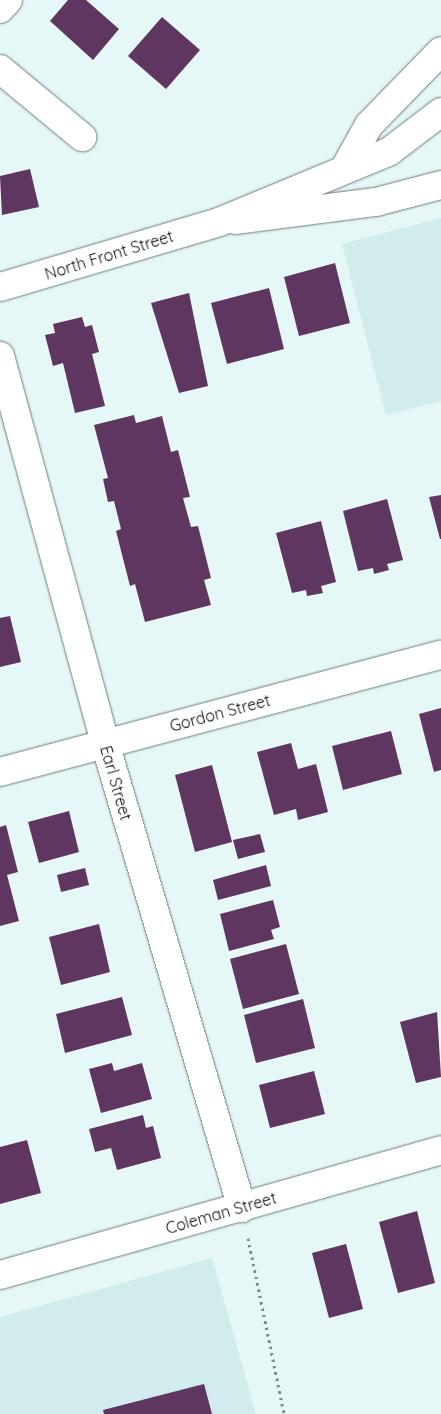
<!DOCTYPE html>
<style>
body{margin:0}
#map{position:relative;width:441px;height:1414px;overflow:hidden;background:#e5f7f7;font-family:Quicksand,sans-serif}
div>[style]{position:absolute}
.built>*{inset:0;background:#d1ecec}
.building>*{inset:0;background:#5e3660}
.path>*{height:3px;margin-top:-1.5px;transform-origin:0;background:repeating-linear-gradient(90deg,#7e8a8a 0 2.5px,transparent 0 6.5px)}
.roads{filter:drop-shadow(0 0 1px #6d7c7c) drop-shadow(0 0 1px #6d7c7c)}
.minor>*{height:28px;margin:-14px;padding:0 14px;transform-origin:14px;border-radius:14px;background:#fff}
.major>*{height:28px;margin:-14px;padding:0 14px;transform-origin:14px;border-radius:14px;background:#fff}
span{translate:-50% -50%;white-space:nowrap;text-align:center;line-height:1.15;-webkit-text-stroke:5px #fff;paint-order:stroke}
.street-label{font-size:16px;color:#0b1111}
</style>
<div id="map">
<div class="built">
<div style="clip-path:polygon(441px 218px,441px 401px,386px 415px,342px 244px)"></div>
<div style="clip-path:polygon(212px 1258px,256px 1414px,0 1414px,0 1317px)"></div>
</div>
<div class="building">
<div style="clip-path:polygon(68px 0,86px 0,119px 29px,93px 60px,50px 21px)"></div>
<div style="clip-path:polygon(162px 17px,200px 50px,166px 89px,128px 56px)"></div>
<div style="clip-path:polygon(30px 169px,39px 207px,2px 215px,0 176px)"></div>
<div style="clip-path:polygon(335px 263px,350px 323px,299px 336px,284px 277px)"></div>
<div style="clip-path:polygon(269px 288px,284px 349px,227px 364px,211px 303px)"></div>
<div style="clip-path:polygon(189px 293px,208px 386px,179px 393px,151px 303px)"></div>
<div style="clip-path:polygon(82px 317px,85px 327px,92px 325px,99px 352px,92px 354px,105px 406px,75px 413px,63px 363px,53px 366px,45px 335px,55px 333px,53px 324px)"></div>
<div style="clip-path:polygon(134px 415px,136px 423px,162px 416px,171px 452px,178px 450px,190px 497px,183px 498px,191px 527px,198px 526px,211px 578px,204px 580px,211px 605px,145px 622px,135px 584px,130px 586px,116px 531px,121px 529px,114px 501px,108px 502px,103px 479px,108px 478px,94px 425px)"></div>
<div style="clip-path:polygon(441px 495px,441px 539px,440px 539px,429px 497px)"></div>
<div style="clip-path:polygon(387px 499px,403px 560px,387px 564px,389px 570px,374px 574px,373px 568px,358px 571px,343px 511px)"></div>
<div style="clip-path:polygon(321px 521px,336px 582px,321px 586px,323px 593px,307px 596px,306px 590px,292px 593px,276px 533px)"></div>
<div style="clip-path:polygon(10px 616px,21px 662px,0 667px,0 618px)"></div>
<div style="clip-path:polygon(441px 708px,441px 770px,434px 772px,419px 714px)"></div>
<div style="clip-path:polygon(391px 731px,402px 774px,343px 790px,332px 746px)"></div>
<div style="clip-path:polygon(291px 743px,298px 769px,316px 764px,328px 812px,298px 820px,296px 809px,274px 815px,257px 752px)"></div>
<div style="clip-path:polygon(212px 765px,232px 842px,195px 852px,175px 775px)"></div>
<div style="clip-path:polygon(69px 811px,79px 852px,39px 863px,28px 822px)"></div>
<div style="clip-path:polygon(6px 825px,18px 872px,7px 875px,19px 921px,0 926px,0 827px)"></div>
<div style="clip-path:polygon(260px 834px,265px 852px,238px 859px,233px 840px)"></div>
<div style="clip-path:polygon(266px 865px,271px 886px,218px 900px,213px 880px)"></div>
<div style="clip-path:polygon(85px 868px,89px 885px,61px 892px,57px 875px)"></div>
<div style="clip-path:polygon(273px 900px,280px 927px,271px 930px,274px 939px,229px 951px,220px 914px)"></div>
<div style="clip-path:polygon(99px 924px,110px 972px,61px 985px,49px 937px)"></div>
<div style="clip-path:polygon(286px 944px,299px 994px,243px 1009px,230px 959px)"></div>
<div style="clip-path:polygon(122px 997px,132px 1035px,65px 1053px,56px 1014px)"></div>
<div style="clip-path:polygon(303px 999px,315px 1048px,256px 1063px,244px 1015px)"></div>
<div style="clip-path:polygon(437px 1012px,441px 1077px,416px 1083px,400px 1022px)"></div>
<div style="clip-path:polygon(112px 1063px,114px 1071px,142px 1063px,152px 1099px,101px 1113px,89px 1069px)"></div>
<div style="clip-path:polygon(314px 1071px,325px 1114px,270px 1128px,259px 1085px)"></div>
<div style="clip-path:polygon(143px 1115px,146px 1128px,153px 1126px,161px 1158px,117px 1170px,111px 1148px,95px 1152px,89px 1129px)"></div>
<div style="clip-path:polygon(27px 1140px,41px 1193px,0 1204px,0 1147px)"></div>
<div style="clip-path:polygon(417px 1211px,435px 1283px,398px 1293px,379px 1222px)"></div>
<div style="clip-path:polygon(346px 1244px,363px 1309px,329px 1318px,312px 1253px)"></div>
<div style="clip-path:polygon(204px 1384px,212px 1414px,104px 1414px,103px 1410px)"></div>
</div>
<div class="path">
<div style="left:248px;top:1238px;width:180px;rotate:78.4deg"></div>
</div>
<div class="roads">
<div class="minor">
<div style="left:0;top:9px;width:12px;rotate:-48deg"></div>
<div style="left:0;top:69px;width:107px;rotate:39.7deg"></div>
<div style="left:235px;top:220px;width:142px;rotate:-7.3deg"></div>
<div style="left:376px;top:202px;width:67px;rotate:-14.7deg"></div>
<div style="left:0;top:356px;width:401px;rotate:74.8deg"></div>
<div style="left:105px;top:743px;width:485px;rotate:73.6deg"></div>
<div style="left:0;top:772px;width:456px;rotate:-14.9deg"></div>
<div style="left:0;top:1275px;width:458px;rotate:-15.8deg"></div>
</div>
<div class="major">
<div style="left:346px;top:166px;width:47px;rotate:-60.7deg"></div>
<div style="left:369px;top:125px;width:103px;rotate:-45.8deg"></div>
<div style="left:0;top:287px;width:228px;rotate:-16.5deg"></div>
<div style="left:219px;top:222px;width:185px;rotate:-22.5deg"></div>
<div style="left:390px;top:151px;width:64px;rotate:-37.4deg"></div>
</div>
</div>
<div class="street-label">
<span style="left:109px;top:255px;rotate:-17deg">North Front Street</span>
<span style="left:220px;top:713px;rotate:-15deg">Gordon Street</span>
<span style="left:116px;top:783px;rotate:74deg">Earl Street</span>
<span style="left:221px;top:1213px;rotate:-16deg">Coleman Street</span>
</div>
</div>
